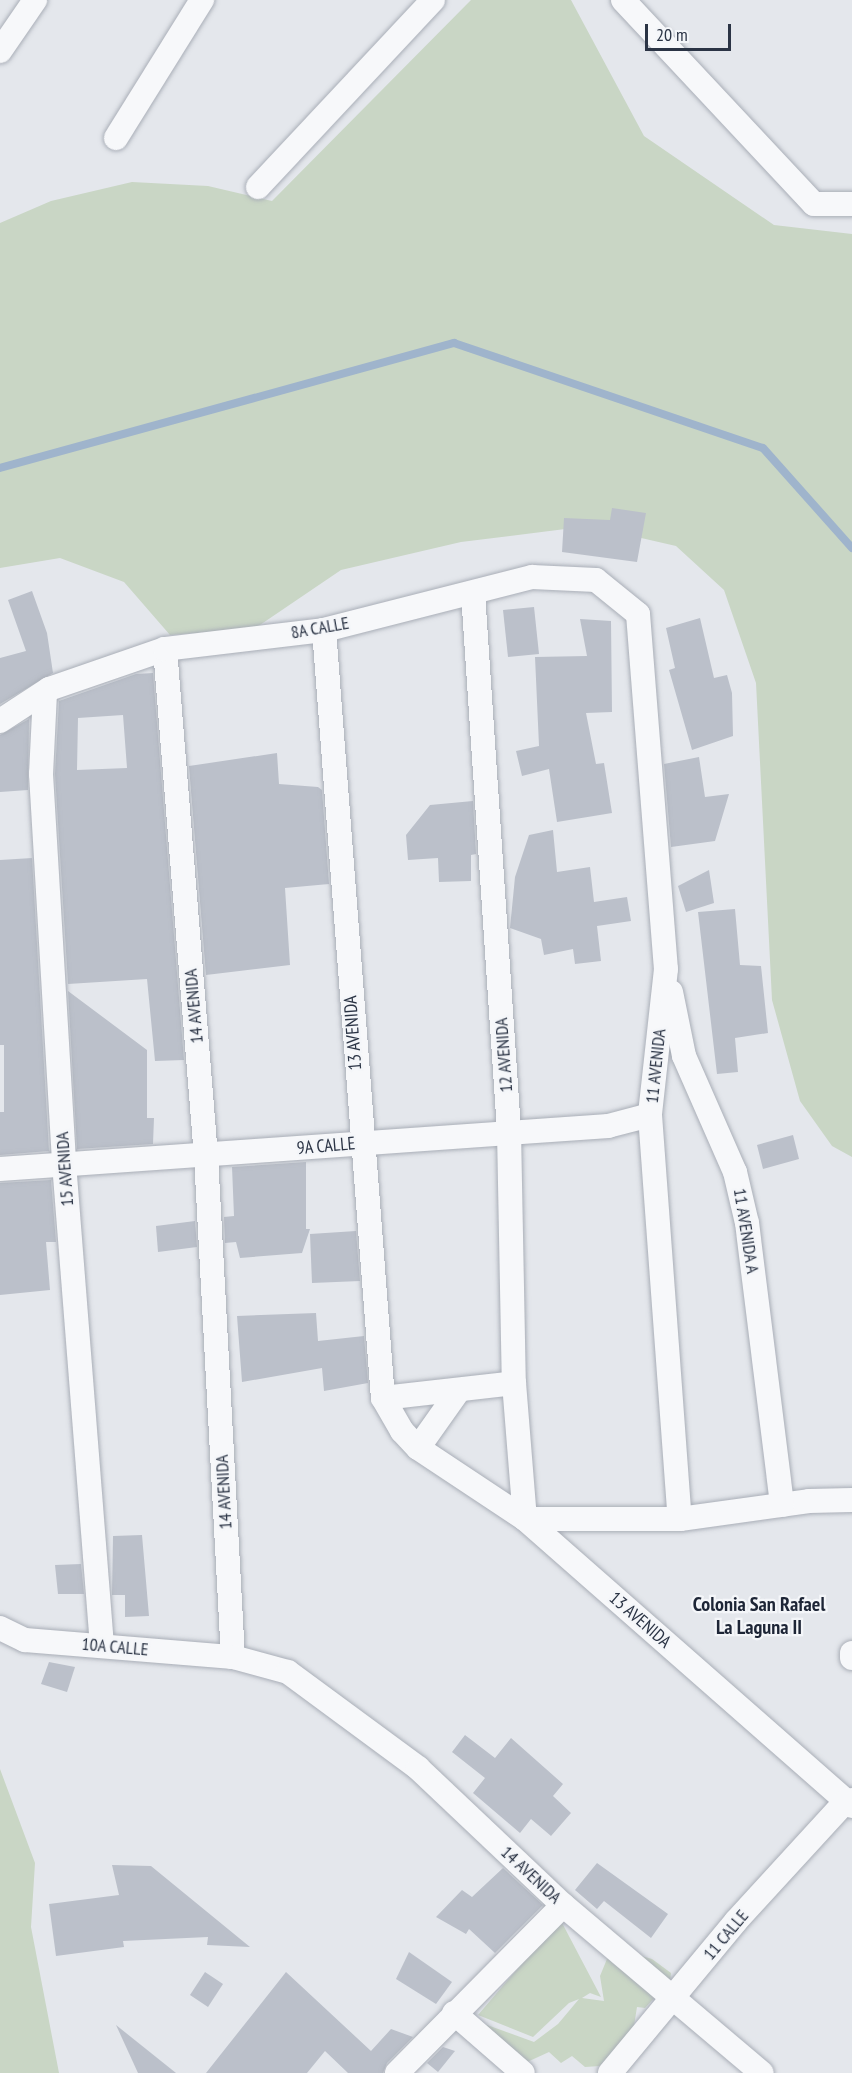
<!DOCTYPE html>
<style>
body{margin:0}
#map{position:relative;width:852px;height:2073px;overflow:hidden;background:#e4e7ec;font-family:"PT Sans Narrow",sans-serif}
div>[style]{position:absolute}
.green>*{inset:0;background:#c9d6c5}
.stream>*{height:8px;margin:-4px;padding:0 4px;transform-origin:4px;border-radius:4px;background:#9fb4cc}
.building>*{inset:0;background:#bbc0ca}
.roads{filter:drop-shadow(0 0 2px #a9aeb7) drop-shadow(0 0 2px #a9aeb7)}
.minor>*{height:24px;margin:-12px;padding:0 12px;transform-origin:12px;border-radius:12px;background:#f7f8fa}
span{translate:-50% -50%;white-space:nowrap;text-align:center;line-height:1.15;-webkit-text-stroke:4.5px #f4f6f9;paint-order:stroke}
.street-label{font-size:18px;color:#2b3445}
.neighbourhood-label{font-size:20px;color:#1d2536;font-weight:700}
.scale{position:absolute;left:645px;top:24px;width:86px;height:27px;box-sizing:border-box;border:3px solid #2b3445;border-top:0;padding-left:8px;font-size:18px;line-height:21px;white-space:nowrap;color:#2b3445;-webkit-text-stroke:4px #f4f6f9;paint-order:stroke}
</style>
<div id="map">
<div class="green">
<div style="clip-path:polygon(471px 0,571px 0,644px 136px,774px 225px,852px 234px,852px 1157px,832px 1146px,800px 1101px,772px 1000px,756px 683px,724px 590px,676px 546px,589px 526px,461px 542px,341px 570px,254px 629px,170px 635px,124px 582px,60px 558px,0 568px,0 223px,51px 201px,132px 182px,208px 186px,272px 201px)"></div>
<div style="clip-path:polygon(0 1769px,35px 1863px,31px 1927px,59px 2073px,0 2073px)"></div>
<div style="clip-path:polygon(560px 1919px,601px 1997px,590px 1993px,582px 1998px,604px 2001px,600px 1976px,607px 1959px,631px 1953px,652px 1959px,671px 1973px,670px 1981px,645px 2008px,637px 2007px,633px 2032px,600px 2066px,585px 2067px,572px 2056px,561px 2063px,549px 2052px,525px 2063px,482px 2053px,476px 2021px,534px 2042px,558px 2024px,579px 1999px,569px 2003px,533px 2037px,478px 2015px)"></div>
</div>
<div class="stream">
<div style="left:0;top:468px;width:471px;rotate:-15.4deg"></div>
<div style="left:454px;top:343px;width:326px;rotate:18.8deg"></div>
<div style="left:763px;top:448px;width:134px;rotate:48.3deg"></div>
</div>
<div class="building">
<div style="clip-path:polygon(612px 508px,646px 513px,637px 562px,562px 552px,564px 518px,610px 520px)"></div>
<div style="clip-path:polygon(32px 591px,47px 633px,53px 673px,0 704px,0 658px,26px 651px,8px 600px)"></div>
<div style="clip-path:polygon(534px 607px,539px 654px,508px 657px,503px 610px)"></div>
<div style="clip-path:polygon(700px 618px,714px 678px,727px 675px,732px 693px,733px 736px,692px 750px,669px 670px,675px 668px,666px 628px)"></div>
<div style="clip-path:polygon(580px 619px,611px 621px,612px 712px,586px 713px,596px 764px,604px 763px,612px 813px,557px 822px,549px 769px,522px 776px,516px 751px,539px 746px,535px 657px,587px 656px)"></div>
<div style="clip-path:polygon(evenodd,153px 673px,184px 1060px,155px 1061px,147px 979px,68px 984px,55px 774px,59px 701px,136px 674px,153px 673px,123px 715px,127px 768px,77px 770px,78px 718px,123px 715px)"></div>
<div style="clip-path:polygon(29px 719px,28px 790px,0 792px,0 735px)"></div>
<div style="clip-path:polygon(277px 753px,279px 784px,318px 787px,322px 790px,329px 884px,285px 888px,290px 965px,206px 975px,189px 766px)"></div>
<div style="clip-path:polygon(699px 757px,705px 797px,729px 794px,715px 841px,671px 847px,664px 764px)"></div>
<div style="clip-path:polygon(473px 801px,476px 854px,471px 855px,471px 881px,439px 882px,438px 858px,408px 860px,406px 835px,430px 805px)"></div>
<div style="clip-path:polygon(553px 830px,557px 872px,590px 867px,594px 902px,627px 897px,631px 921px,597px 926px,601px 961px,575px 964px,573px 949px,544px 955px,541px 939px,510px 928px,515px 877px,529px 835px)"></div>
<div style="clip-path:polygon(32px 858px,49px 1151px,0 1155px,0 1112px,4px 1112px,4px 1045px,0 1045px,0 860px)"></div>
<div style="clip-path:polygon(709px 870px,714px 903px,686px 912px,678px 886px)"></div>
<div style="clip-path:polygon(735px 909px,740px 965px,761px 966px,768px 1033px,735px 1038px,738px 1072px,717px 1074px,698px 912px)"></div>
<div style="clip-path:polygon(68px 991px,147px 1050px,147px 1118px,154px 1118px,153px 1144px,77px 1149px)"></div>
<div style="clip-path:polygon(793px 1135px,799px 1159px,763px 1169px,757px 1145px)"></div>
<div style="clip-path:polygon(306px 1162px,306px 1229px,310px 1229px,302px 1253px,240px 1258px,236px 1242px,225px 1243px,224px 1217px,234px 1216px,232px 1167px)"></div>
<div style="clip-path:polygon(51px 1180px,56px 1242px,46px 1242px,50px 1290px,0 1295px,0 1183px)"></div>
<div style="clip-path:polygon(195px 1221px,197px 1247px,158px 1252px,156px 1226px)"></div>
<div style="clip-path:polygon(356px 1231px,360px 1281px,312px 1283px,310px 1234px)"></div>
<div style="clip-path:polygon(316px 1313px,318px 1341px,364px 1336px,368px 1383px,324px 1391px,322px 1368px,242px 1382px,237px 1316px)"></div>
<div style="clip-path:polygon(142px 1535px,149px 1616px,125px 1617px,125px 1595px,112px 1595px,113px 1536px)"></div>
<div style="clip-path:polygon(81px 1564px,84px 1594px,58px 1594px,55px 1565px)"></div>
<div style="clip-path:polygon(49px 1662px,75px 1667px,67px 1692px,41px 1684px)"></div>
<div style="clip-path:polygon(465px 1735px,495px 1758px,511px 1738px,563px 1784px,553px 1796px,571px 1813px,551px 1836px,531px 1819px,520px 1833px,473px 1793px,485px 1778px,452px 1752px)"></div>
<div style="clip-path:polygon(597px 1863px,668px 1914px,651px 1938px,604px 1901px,597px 1909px,575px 1890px)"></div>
<div style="clip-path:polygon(112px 1865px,151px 1866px,250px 1947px,207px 1945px,208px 1937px,123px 1941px,124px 1947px,56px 1956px,49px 1904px,119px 1895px)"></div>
<div style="clip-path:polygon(503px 1868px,543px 1905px,495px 1953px,469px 1929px,466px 1934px,436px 1917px,462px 1890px,472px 1897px)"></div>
<div style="clip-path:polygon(409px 1952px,452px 1982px,436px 2004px,396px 1979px)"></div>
<div style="clip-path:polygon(205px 1972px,223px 1984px,208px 2007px,190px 1995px)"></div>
<div style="clip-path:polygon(286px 1972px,371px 2051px,391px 2029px,413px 2037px,387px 2063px,383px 2073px,348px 2073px,325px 2051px,307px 2073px,206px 2073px)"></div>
<div style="clip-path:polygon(116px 2025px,176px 2073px,138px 2073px)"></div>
<div style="clip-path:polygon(443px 2047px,455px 2051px,438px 2072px,427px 2063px)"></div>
</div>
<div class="roads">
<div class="minor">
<div style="left:623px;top:0;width:279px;rotate:46.9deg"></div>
<div style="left:814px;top:204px;width:38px"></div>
<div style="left:0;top:51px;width:62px;rotate:-55.5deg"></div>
<div style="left:116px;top:138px;width:163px;rotate:-58.1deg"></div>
<div style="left:258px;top:187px;width:256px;rotate:-46.9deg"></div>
<div style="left:473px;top:593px;width:539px;rotate:86.17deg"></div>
<div style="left:509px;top:1131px;width:252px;rotate:88.9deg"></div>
<div style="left:514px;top:1383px;width:136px;rotate:85.4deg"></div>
<div style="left:525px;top:1519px;width:155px"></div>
<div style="left:680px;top:1519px;width:130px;rotate:-7.9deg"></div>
<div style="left:809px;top:1501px;width:43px;rotate:-1.3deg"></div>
<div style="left:324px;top:630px;width:770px;rotate:85.61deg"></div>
<div style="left:383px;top:1398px;width:38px;rotate:60deg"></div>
<div style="left:402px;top:1431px;width:23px;rotate:47deg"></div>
<div style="left:418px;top:1448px;width:128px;rotate:33.6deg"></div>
<div style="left:525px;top:1519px;width:435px;rotate:41.3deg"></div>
<div style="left:165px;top:649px;width:509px;rotate:85.38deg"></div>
<div style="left:206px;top:1156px;width:502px;rotate:86.92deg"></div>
<div style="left:45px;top:693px;width:81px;rotate:92.8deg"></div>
<div style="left:41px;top:774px;width:390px;rotate:86.6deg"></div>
<div style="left:64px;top:1163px;width:483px;rotate:85.5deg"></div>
<div style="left:0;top:721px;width:59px;rotate:-33.1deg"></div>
<div style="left:49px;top:689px;width:123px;rotate:-19deg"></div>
<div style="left:165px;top:649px;width:160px;rotate:-6.8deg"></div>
<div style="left:324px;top:630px;width:215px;rotate:-14.3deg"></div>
<div style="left:532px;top:577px;width:64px;rotate:2.7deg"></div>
<div style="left:596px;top:580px;width:54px;rotate:39deg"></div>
<div style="left:638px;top:614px;width:356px;rotate:85.5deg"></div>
<div style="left:666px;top:969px;width:147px;rotate:96.3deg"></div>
<div style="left:650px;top:1115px;width:405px;rotate:85.8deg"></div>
<div style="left:671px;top:992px;width:65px;rotate:78.5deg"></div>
<div style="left:684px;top:1056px;width:127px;rotate:66.3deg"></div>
<div style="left:735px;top:1172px;width:52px;rotate:76.8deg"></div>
<div style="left:747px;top:1223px;width:284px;rotate:82.9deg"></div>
<div style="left:0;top:1169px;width:610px;rotate:-4.05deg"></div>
<div style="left:608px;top:1126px;width:43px;rotate:-14.7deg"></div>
<div style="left:383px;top:1398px;width:132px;rotate:-6.5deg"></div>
<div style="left:418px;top:1448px;width:71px;rotate:-54.7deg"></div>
<div style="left:0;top:1628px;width:28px;rotate:26deg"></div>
<div style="left:25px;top:1640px;width:209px;rotate:4.7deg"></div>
<div style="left:233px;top:1657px;width:57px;rotate:15.3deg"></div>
<div style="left:288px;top:1672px;width:162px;rotate:36.4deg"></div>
<div style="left:418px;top:1768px;width:199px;rotate:43.4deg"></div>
<div style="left:563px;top:1905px;width:260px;rotate:40.2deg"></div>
<div style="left:852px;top:1653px;width:5px;rotate:90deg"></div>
<div style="left:454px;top:2013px;width:91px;rotate:41deg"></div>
<div style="left:397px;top:2073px;width:236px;rotate:-45.3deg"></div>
<div style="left:610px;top:2073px;width:197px;rotate:-50.3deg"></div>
<div style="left:736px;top:1921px;width:163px;rotate:-47.5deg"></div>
<div style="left:846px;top:1801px;width:6px;rotate:-9deg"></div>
</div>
</div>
<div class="street-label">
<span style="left:320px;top:628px;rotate:-10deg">8A CALLE</span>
<span style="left:194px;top:1006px;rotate:-95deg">14 AVENIDA</span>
<span style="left:353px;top:1033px;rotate:-94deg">13 AVENIDA</span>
<span style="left:504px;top:1055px;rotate:-94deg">12 AVENIDA</span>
<span style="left:656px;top:1066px;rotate:-84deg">11 AVENIDA</span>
<span style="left:326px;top:1146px;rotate:-5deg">9A CALLE</span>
<span style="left:65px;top:1169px;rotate:-94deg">15 AVENIDA</span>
<span style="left:746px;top:1231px;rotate:81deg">11 AVENIDA A</span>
<span style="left:224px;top:1492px;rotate:-93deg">14 AVENIDA</span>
<span style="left:640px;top:1620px;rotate:41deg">13 AVENIDA</span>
<span style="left:115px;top:1647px;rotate:5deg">10A CALLE</span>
<span style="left:531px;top:1875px;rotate:43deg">14 AVENIDA</span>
<span style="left:726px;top:1935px;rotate:-50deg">11 CALLE</span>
</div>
<div class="neighbourhood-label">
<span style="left:759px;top:1616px">Colonia San Rafael<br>La Laguna II</span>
</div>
<div class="scale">20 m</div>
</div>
